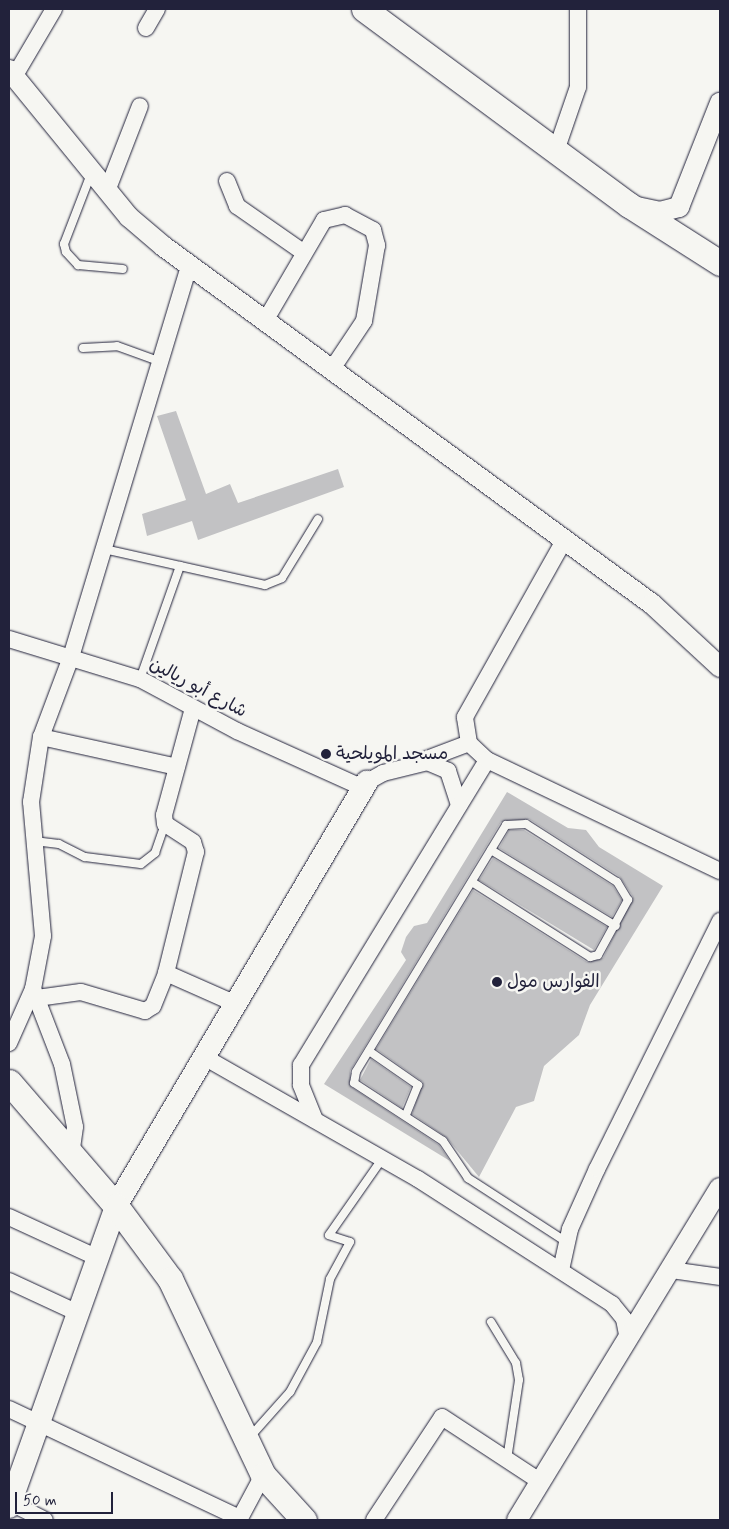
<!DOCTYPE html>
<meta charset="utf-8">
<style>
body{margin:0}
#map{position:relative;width:729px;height:1529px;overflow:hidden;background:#f6f6f2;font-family:Mynerve,"Playpen Sans Arabic",sans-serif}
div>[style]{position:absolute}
.building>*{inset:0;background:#c2c2c4}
.roads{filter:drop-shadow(0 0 1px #22223b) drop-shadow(0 0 1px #22223b)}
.service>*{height:8px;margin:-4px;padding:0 4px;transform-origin:4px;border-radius:4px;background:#f6f6f2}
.minor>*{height:16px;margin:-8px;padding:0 8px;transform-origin:8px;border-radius:8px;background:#f6f6f2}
.tertiary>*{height:20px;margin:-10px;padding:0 10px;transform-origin:10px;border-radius:10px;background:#f6f6f2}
.secondary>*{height:22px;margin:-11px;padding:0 11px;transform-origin:11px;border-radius:11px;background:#f6f6f2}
.primary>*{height:25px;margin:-12.5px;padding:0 12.5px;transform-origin:12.5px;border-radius:12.5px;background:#f6f6f2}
.dots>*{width:14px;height:14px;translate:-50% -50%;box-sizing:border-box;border:2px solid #f6f6f2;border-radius:50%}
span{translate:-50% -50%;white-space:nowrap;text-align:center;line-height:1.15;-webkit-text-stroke:5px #f6f6f2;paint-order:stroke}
.street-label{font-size:18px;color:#22223b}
.poi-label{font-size:18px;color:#22223b}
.left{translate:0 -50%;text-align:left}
.frame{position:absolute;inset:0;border:10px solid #22223b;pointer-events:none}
.scale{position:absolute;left:15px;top:1492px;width:98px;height:22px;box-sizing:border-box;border:2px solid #22223b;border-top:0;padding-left:6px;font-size:15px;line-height:18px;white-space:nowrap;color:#22223b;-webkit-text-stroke:4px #f6f6f2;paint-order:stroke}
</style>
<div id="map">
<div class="building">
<div style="clip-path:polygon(176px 411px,206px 494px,230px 484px,238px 503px,338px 469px,344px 487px,198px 540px,192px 521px,147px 536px,142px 514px,186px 500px,157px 416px)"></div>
<div style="clip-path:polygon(507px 792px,568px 828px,586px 830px,599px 847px,663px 886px,590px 1005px,579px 1035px,544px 1066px,534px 1101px,516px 1107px,479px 1177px,446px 1137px,412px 1114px,423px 1082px,376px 1049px,473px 890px,587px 962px,603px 958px,633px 897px,620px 877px,529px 819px,501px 822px,350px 1071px,351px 1087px,439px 1145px,450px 1161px,324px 1084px,406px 960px,401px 952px,406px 937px,414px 926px,427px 923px)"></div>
<div style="clip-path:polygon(509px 830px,524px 830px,613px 886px,622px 900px,612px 917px,499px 848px)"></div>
<div style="clip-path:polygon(493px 858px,607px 927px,594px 950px,479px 880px)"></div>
<div style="clip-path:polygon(371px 1059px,411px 1087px,402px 1108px,360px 1080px)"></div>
</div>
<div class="roads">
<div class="service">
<div style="left:91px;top:174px;width:75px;rotate:111.1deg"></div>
<div style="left:64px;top:244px;width:8px;rotate:76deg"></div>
<div style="left:66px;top:252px;width:18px;rotate:47deg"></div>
<div style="left:78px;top:265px;width:45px;rotate:5.1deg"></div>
<div style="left:83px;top:348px;width:34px;rotate:-3deg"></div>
<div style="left:117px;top:346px;width:47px;rotate:20deg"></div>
<div style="left:104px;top:549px;width:165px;rotate:12.6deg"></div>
<div style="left:265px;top:585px;width:18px;rotate:-22deg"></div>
<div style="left:282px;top:578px;width:69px;rotate:-58.6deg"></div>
<div style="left:140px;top:679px;width:120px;rotate:-70.5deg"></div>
<div style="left:34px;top:841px;width:25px;rotate:7deg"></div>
<div style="left:59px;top:844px;width:29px;rotate:27deg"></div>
<div style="left:85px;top:857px;width:56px;rotate:7.1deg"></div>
<div style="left:141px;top:864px;width:18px;rotate:-38deg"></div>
<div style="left:155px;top:853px;width:31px;rotate:-71deg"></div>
<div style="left:491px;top:850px;width:146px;rotate:31.3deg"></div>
<div style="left:472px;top:882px;width:140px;rotate:32.4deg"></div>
<div style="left:590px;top:957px;width:8px;rotate:-14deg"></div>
<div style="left:598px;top:955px;width:63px;rotate:-61.4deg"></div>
<div style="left:628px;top:900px;width:21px;rotate:-121deg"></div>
<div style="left:617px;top:882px;width:108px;rotate:-147.5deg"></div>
<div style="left:526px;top:824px;width:20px;rotate:177deg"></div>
<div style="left:506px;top:825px;width:289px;rotate:121.3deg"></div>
<div style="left:356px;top:1072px;width:11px;rotate:100deg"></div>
<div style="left:354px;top:1083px;width:106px;rotate:33.1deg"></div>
<div style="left:443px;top:1141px;width:45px;rotate:56deg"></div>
<div style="left:468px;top:1178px;width:116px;rotate:33deg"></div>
<div style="left:369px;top:1051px;width:60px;rotate:34.8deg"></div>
<div style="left:418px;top:1085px;width:31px;rotate:112deg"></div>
<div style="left:491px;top:1322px;width:48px;rotate:58.6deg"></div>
<div style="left:516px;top:1363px;width:17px;rotate:80deg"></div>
<div style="left:519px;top:1380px;width:80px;rotate:98.6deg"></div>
<div style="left:249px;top:1438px;width:62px;rotate:-48.3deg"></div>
<div style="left:290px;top:1392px;width:57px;rotate:-61.6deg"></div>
<div style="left:317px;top:1342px;width:64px;rotate:-78.3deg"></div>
<div style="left:330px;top:1279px;width:42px;rotate:-61.6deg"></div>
<div style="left:350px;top:1242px;width:22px;rotate:-162deg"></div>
<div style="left:329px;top:1235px;width:93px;rotate:-55.1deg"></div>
</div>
<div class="minor">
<div style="left:146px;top:28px;width:22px;rotate:-60deg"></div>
<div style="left:14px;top:77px;width:79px;rotate:-59.5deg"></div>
<div style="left:556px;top:151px;width:68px;rotate:-71deg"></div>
<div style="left:578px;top:87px;width:78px;rotate:-90deg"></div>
<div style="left:227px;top:181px;width:27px;rotate:68deg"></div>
<div style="left:237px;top:206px;width:80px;rotate:34.9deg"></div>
<div style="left:107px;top:191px;width:91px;rotate:-68.8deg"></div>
<div style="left:265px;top:321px;width:117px;rotate:-59.7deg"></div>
<div style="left:324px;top:220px;width:22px;rotate:-13deg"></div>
<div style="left:345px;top:215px;width:32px;rotate:28deg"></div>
<div style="left:373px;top:230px;width:16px;rotate:75deg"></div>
<div style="left:377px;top:245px;width:77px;rotate:99.7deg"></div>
<div style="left:364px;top:321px;width:58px;rotate:123.7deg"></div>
<div style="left:9px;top:639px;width:137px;rotate:17deg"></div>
<div style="left:140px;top:679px;width:110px;rotate:28.2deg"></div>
<div style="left:237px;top:731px;width:138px;rotate:24.3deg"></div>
<div style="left:41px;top:737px;width:139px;rotate:12.4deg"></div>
<div style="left:487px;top:760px;width:25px;rotate:-137deg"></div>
<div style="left:469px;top:743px;width:26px;rotate:-99deg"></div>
<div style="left:465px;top:717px;width:204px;rotate:-60.7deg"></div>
<div style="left:419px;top:762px;width:53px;rotate:-20.8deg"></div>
<div style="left:367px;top:782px;width:18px;rotate:-29deg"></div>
<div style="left:383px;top:773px;width:45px;rotate:-14deg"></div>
<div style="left:427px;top:762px;width:23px;rotate:23deg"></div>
<div style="left:448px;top:771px;width:36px;rotate:72deg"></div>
<div style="left:166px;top:973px;width:77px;rotate:23.9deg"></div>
<div style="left:33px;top:989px;width:80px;rotate:68.9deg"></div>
<div style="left:62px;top:1064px;width:64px;rotate:78.3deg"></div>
<div style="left:75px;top:1127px;width:27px;rotate:98deg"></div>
<div style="left:37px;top:998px;width:44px;rotate:-7.8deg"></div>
<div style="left:81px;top:992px;width:67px;rotate:16.5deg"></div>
<div style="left:145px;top:1011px;width:9px;rotate:-32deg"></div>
<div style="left:153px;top:1006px;width:35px;rotate:-68deg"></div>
<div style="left:166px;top:973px;width:125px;rotate:-76.1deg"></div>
<div style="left:196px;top:852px;width:10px;rotate:-107deg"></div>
<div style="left:193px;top:842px;width:33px;rotate:-147deg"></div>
<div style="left:165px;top:824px;width:9px;rotate:-96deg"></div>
<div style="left:164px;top:815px;width:111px;rotate:-74.8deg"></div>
<div style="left:9px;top:1043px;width:59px;rotate:-66deg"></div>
<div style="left:33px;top:989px;width:54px;rotate:-79.3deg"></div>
<div style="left:43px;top:936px;width:135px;rotate:-95.1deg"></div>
<div style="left:31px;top:802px;width:66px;rotate:-81.3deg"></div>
<div style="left:41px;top:737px;width:85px;rotate:-69.4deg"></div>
<div style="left:71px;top:657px;width:409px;rotate:-73.2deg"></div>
<div style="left:204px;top:1057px;width:246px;rotate:29.7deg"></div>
<div style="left:418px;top:1179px;width:231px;rotate:32.8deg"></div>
<div style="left:612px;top:1304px;width:19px;rotate:51deg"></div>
<div style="left:624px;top:1319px;width:21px;rotate:79deg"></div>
<div style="left:315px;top:1120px;width:38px;rotate:-112deg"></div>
<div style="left:301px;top:1085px;width:20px;rotate:-90deg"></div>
<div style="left:301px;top:1065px;width:357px;rotate:-58.6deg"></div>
<div style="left:487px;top:760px;width:258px;rotate:25.5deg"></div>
<div style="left:9px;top:1217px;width:98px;rotate:24.7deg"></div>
<div style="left:561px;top:1270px;width:42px;rotate:-77.6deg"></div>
<div style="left:570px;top:1229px;width:66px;rotate:-65.8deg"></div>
<div style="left:597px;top:1169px;width:277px;rotate:-63.6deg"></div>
<div style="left:671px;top:1270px;width:49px;rotate:8.1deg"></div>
<div style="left:9px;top:1281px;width:76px;rotate:24.9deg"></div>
<div style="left:9px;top:1409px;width:255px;rotate:25.3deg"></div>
<div style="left:9px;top:1502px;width:40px;rotate:26.6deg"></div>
<div style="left:239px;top:1520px;width:51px;rotate:-61.9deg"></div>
<div style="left:374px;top:1520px;width:123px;rotate:-56.6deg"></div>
<div style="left:442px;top:1417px;width:118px;rotate:33.3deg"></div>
</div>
<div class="tertiary">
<div style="left:9px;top:70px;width:190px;rotate:50.8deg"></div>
<div style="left:129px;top:217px;width:45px;rotate:40.5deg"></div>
<div style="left:163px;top:246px;width:606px;rotate:36.21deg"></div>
<div style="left:652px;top:604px;width:93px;rotate:42.8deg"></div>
<div style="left:637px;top:207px;width:24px;rotate:12deg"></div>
<div style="left:660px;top:212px;width:20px;rotate:-15deg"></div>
<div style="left:679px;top:207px;width:112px;rotate:-68.5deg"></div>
<div style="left:517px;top:1520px;width:389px;rotate:-58.6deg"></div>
</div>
<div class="secondary">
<div style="left:9px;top:1507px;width:319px;rotate:-70.4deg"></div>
<div style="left:116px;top:1206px;width:493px;rotate:-59.4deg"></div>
</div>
<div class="primary">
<div style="left:364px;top:9px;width:330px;rotate:36.5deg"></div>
<div style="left:629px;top:205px;width:108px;rotate:32.5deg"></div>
<div style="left:9px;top:1082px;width:164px;rotate:49.2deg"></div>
<div style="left:116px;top:1206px;width:91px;rotate:53.5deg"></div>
<div style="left:170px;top:1279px;width:217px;rotate:64.6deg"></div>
<div style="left:263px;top:1475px;width:61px;rotate:47.7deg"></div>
</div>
</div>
<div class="dots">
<div style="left:326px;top:754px;background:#22223b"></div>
<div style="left:497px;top:982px;background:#22223b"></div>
</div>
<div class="street-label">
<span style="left:198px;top:688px;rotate:28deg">شارع أبو ريالين</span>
</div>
<div class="poi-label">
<span class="left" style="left:336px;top:754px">مسجد المويلحية</span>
<span class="left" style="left:507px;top:982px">الفوارس مول</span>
</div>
<div class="frame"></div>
<div class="scale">50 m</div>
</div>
